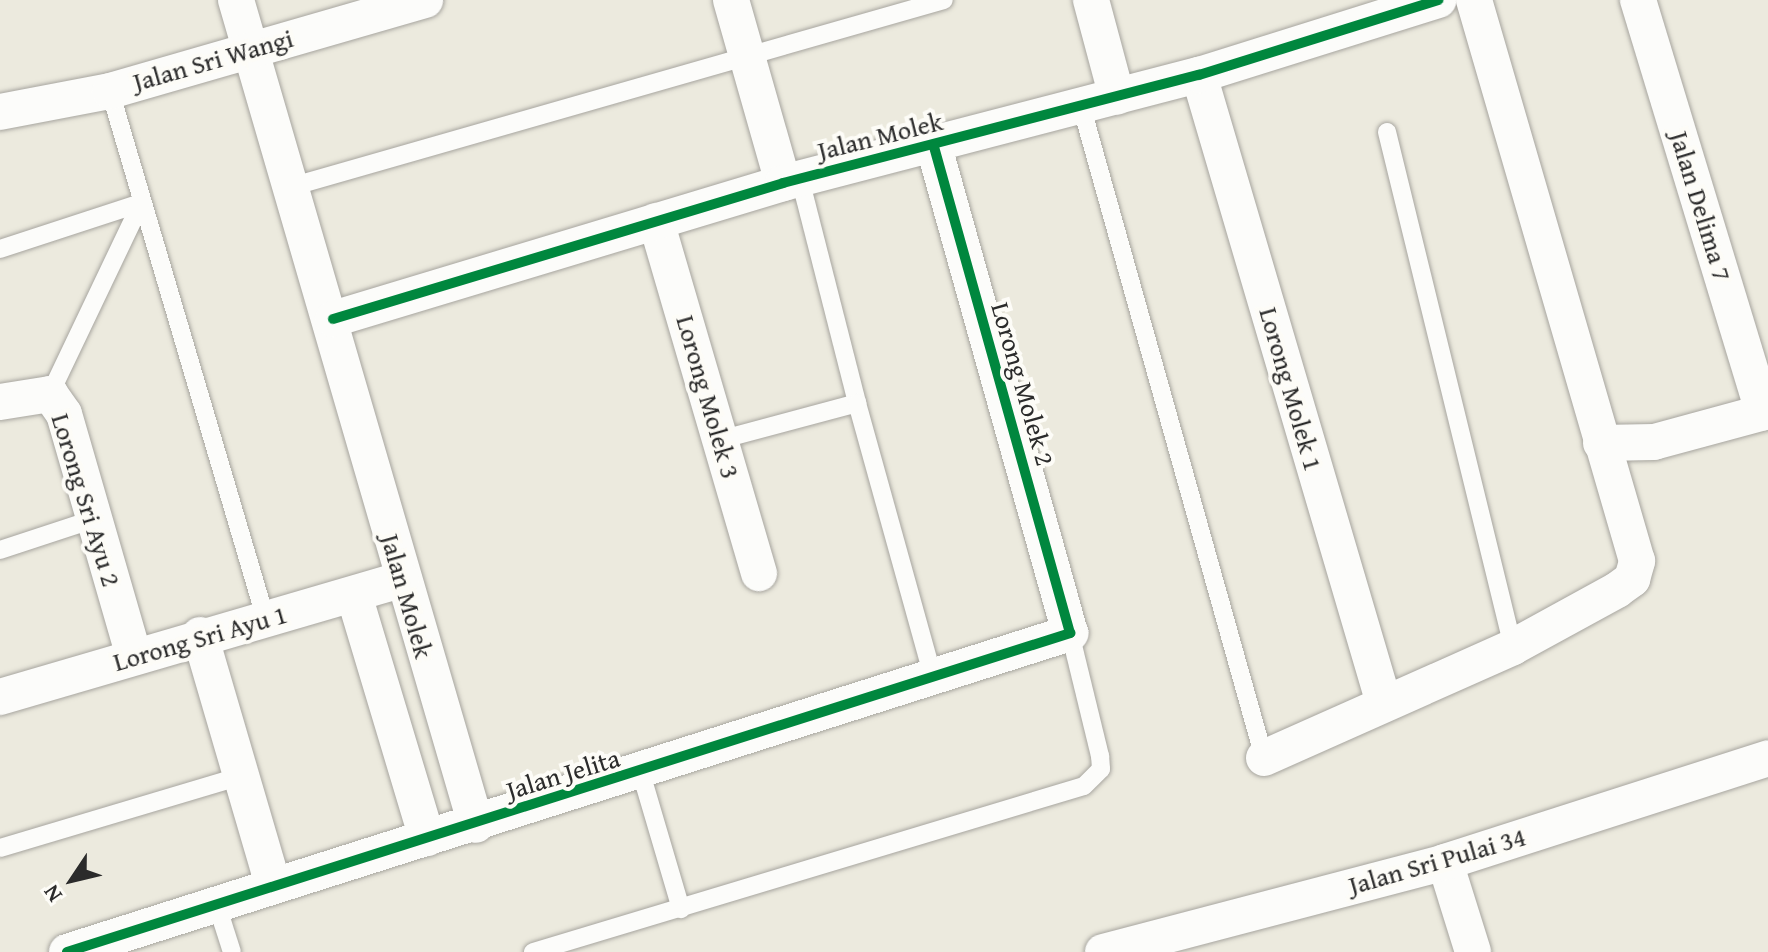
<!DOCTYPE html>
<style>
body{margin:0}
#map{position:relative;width:1768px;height:952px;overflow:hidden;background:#eceade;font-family:"Gentium Book Plus",serif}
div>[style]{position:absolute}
.roads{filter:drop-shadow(0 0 2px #a7a59f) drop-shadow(0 0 2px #a7a59f)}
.lane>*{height:18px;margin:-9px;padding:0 9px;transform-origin:9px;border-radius:9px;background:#fcfcfa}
.street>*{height:36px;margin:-18px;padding:0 18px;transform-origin:18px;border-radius:18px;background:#fcfcfa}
.cycleway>*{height:10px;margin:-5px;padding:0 5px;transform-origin:5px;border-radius:5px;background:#00873e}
span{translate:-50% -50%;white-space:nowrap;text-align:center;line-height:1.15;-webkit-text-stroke:8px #fdfcf7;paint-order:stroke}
.street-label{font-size:26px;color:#2b2b2b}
.north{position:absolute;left:32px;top:840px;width:80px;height:80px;-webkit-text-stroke:6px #fdfcf7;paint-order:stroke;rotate:235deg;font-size:22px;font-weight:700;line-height:32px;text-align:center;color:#2b2b2b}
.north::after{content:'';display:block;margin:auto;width:28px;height:36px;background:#2b2b2b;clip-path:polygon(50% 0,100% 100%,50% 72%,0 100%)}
</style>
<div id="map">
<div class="roads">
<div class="lane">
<div style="left:110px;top:91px;width:552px;rotate:73.57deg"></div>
<div style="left:1081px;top:105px;width:678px;rotate:74.34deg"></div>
<div style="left:1387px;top:132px;width:530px;rotate:76.25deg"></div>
<div style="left:800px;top:179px;width:231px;rotate:75.7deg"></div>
<div style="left:287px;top:188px;width:683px;rotate:-15.97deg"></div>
<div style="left:0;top:249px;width:148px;rotate:-18.1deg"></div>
<div style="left:50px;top:394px;width:212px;rotate:-64.5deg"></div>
<div style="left:723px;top:439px;width:139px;rotate:-15deg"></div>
<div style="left:857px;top:403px;width:288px;rotate:74.5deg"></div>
<div style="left:0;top:550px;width:96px;rotate:-18.2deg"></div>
<div style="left:641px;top:773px;width:142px;rotate:73.6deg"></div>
<div style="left:0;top:848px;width:252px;rotate:-16.6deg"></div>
<div style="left:216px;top:902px;width:52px;rotate:72.3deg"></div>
<div style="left:533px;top:952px;width:575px;rotate:-16.77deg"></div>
<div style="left:1084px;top:786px;width:24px;rotate:-45deg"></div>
<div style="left:1101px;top:769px;width:13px;rotate:-94deg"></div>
<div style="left:1100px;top:756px;width:127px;rotate:-103.7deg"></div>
</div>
<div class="street">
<div style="left:236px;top:0;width:859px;rotate:73.78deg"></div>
<div style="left:731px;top:0;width:190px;rotate:74.1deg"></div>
<div style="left:1091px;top:0;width:100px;rotate:75deg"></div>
<div style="left:1638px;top:0;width:431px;rotate:73.1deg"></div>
<div style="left:1199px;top:75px;width:655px;rotate:73.59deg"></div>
<div style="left:0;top:112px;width:112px;rotate:-10.8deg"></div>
<div style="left:110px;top:91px;width:328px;rotate:-16.1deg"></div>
<div style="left:656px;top:221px;width:367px;rotate:73.7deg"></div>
<div style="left:333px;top:319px;width:470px;rotate:-16.8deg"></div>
<div style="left:783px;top:183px;width:430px;rotate:-14.6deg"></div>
<div style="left:1199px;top:75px;width:251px;rotate:-17.4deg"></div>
<div style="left:0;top:402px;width:51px;rotate:-9.1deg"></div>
<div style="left:50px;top:394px;width:24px;rotate:55deg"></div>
<div style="left:64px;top:414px;width:252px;rotate:73.9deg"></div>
<div style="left:1601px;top:443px;width:53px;rotate:-1.1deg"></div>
<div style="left:1654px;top:442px;width:118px;rotate:-15.2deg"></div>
<div style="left:354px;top:595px;width:254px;rotate:73.3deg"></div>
<div style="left:200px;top:635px;width:259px;rotate:73.7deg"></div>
<div style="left:0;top:697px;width:418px;rotate:-16.3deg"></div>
<div style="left:1264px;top:758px;width:273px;rotate:-24deg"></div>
<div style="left:1513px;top:647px;width:119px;rotate:-28.7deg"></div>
<div style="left:1617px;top:590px;width:19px;rotate:-36deg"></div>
<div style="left:1632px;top:579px;width:19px;rotate:-74deg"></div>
<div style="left:1637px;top:561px;width:584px;rotate:-106.2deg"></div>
<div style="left:1445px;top:862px;width:94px;rotate:72.7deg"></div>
<div style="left:67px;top:952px;width:1053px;rotate:-17.64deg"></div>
<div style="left:1070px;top:633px;width:505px;rotate:-105.63deg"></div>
<div style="left:1103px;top:952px;width:354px;rotate:-14.7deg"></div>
<div style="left:1445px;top:862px;width:339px;rotate:-17.8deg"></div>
</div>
</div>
<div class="cycleway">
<div style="left:333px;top:319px;width:470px;rotate:-16.8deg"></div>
<div style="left:783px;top:183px;width:430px;rotate:-14.6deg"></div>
<div style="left:1199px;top:75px;width:251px;rotate:-17.4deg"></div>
<div style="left:67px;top:952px;width:1053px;rotate:-17.64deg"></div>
<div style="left:1070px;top:633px;width:505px;rotate:-105.63deg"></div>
</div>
<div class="street-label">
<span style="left:213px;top:60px;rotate:-16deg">Jalan Sri Wangi</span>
<span style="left:880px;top:136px;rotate:-14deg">Jalan Molek</span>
<span style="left:1701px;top:206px;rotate:73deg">Jalan Delima 7</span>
<span style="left:1023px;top:384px;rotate:74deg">Lorong Molek 2</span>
<span style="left:1291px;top:389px;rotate:74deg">Lorong Molek 1</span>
<span style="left:708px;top:397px;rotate:74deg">Lorong Molek 3</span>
<span style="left:86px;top:500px;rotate:73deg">Lorong Sri Ayu 2</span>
<span style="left:407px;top:596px;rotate:74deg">Jalan Molek</span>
<span style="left:200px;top:638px;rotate:-16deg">Lorong Sri Ayu 1</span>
<span style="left:563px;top:774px;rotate:-17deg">Jalan Jelita</span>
<span style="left:1437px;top:861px;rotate:-16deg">Jalan Sri Pulai 34</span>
</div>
<div class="north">N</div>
</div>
